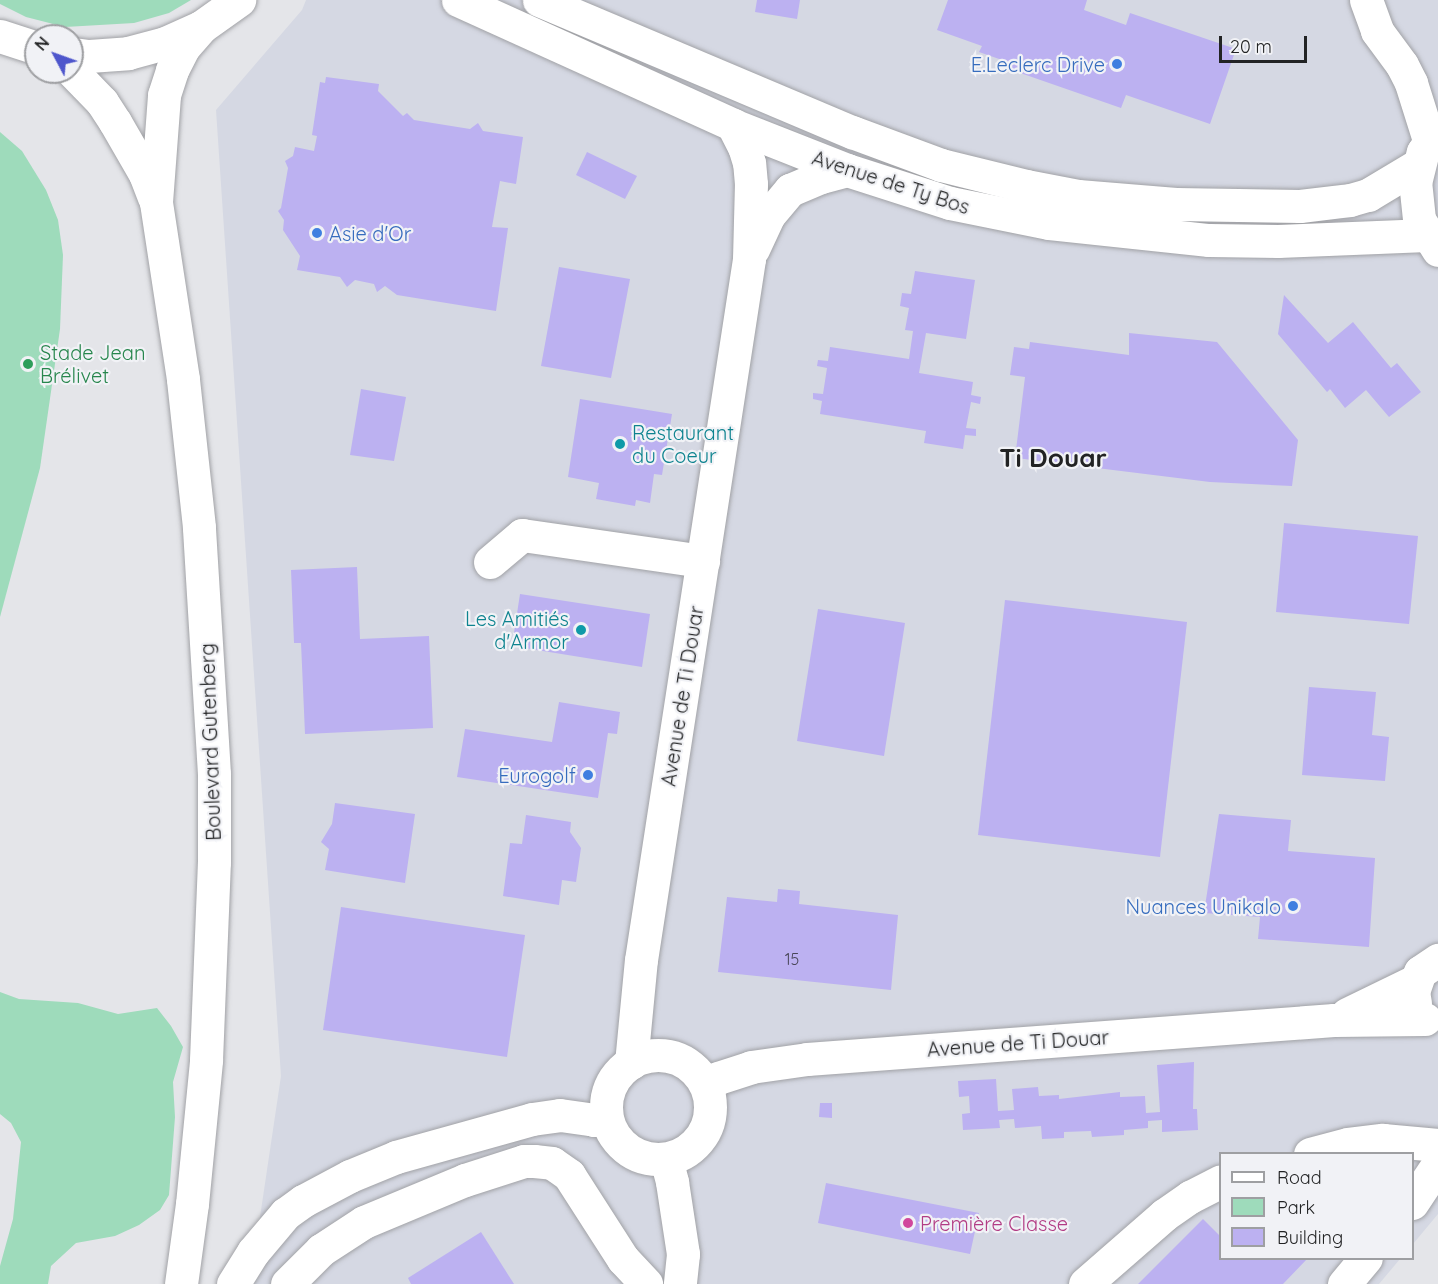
<!DOCTYPE html>
<meta charset="utf-8">
<style>
body{margin:0}
#map{position:relative;width:1438px;height:1284px;overflow:hidden;background:#e4e5e9;font-family:Quicksand,sans-serif}
div>[style]{position:absolute}
.built>*{inset:0;background:#d5d8e3}
.green>*{inset:0;background:#9edbbb}
.building>*{inset:0;background:#bcb1f1}
.roads{filter:drop-shadow(0 0 2px #a1a2a6) drop-shadow(0 0 2px #a1a2a6)}
.minor>*{height:33px;margin:-16.5px;padding:0 16.5px;transform-origin:16.5px;border-radius:16.5px;background:#fff}
.minor>.ring{margin:-16.5px;padding:0;box-sizing:content-box;background:none;border:33px solid #fff;border-radius:50%}
.major>*{height:33px;margin:-16.5px;padding:0 16.5px;transform-origin:16.5px;border-radius:16.5px;background:#fff}
.dots>*{width:16px;height:16px;translate:-50% -50%;box-sizing:border-box;border:3px solid #f1f2f6;border-radius:50%}
span{translate:-50% -50%;white-space:nowrap;text-align:center;line-height:1.15;-webkit-text-stroke:4.5px #f1f2f6;paint-order:stroke}
.number-label{font-size:16px;color:#484657}
.number-label span{-webkit-text-stroke-width:0}
.shop-label{font-size:20px;color:#366cbe}
.right{translate:-100% -50%;text-align:right}
.left{translate:0 -50%;text-align:left}
.street-label{font-size:20px;color:#222324}
.leisure-label{font-size:20px;color:#27864d}
.culture-label{font-size:20px;color:#0d838f}
.hotel-label{font-size:20px;color:#b23c85}
.district-label{font-size:26px;color:#222324;font-weight:700}
.legend{position:absolute;left:1219px;top:1152px;width:195px;height:108px;box-sizing:border-box;background:#f1f2f6;border:2px solid #9e9fa2;margin:0;padding:8px 10px;list-style:none;font-size:18px;color:#222324}
.legend li{display:flex;align-items:center;gap:12px;height:30px}
.legend b{width:30px;border:2px solid #9e9fa2}
.north{position:absolute;left:24px;top:24px;width:60px;height:60px;box-sizing:border-box;background:#f1f2f6;border:2px solid #9e9fa2;border-radius:50%;rotate:311deg;font-size:16px;font-weight:700;line-height:24px;text-align:center;color:#222324}
.north::after{content:'';display:block;margin:auto;width:21px;height:27px;background:#4e56cc;clip-path:polygon(50% 0,100% 100%,50% 72%,0 100%)}
.scale{position:absolute;left:1219px;top:36px;width:88px;height:27px;box-sizing:border-box;border:3px solid #222324;border-top:0;padding-left:8px;font-size:18px;line-height:21px;white-space:nowrap;color:#222324;-webkit-text-stroke:4px #f1f2f6;paint-order:stroke}
</style>
<div id="map">
<div class="built">
<div style="clip-path:polygon(306px 0,1438px 0,1438px 1214px,1413px 1244px,1412px 1154px,1220px 1154px,1220px 1258px,1400px 1259px,1379px 1284px,250px 1284px,281px 1076px,216px 110px,302px 10px)"></div>
</div>
<div class="green">
<div style="clip-path:polygon(0 0,191px 0,169px 13px,134px 23px,65px 27px,26px 17px,0 4px)"></div>
<div style="clip-path:polygon(0 132px,22px 151px,46px 190px,58px 220px,63px 255px,60px 329px,40px 468px,0 617px)"></div>
<div style="clip-path:polygon(0 992px,19px 999px,78px 1003px,118px 1014px,157px 1008px,171px 1026px,183px 1047px,173px 1082px,175px 1117px,169px 1195px,160px 1210px,139px 1225px,115px 1236px,76px 1243px,51px 1266px,48px 1284px,0 1284px,0 1266px,13px 1219px,21px 1142px,11px 1123px,0 1114px)"></div>
</div>
<div class="building">
<div style="clip-path:polygon(757px 0,800px 0,797px 19px,755px 12px)"></div>
<div style="clip-path:polygon(948px 0,1087px 0,1084px 10px,1126px 25px,1130px 13px,1236px 49px,1210px 124px,1126px 95px,1121px 108px,1003px 67px,1005px 61px,979px 52px,982px 46px,937px 30px)"></div>
<div style="clip-path:polygon(326px 77px,379px 84px,378px 91px,403px 116px,407px 113px,414px 120px,470px 129px,478px 123px,483px 131px,523px 137px,516px 184px,500px 181px,492px 227px,508px 228px,496px 311px,397px 295px,385px 286px,377px 292px,374px 284px,355px 280px,347px 287px,340px 277px,297px 270px,300px 256px,283px 230px,284px 220px,278px 211px,281px 208px,288px 168px,285px 161px,293px 156px,295px 147px,314px 151px,317px 136px,312px 135px,320px 82px,325px 83px)"></div>
<div style="clip-path:polygon(587px 152px,637px 176px,625px 199px,576px 175px)"></div>
<div style="clip-path:polygon(559px 267px,630px 279px,611px 378px,541px 366px)"></div>
<div style="clip-path:polygon(915px 271px,975px 280px,966px 339px,926px 333px,919px 373px,973px 382px,971px 395px,981px 397px,980px 404px,971px 402px,966px 428px,976px 429px,976px 436px,965px 435px,963px 449px,924px 443px,926px 431px,820px 414px,822px 401px,813px 399px,813px 393px,823px 394px,827px 368px,817px 366px,818px 360px,828px 361px,830px 347px,909px 359px,913px 331px,905px 330px,909px 308px,900px 306px,902px 293px,911px 294px)"></div>
<div style="clip-path:polygon(1284px 295px,1328px 343px,1353px 322px,1391px 368px,1397px 363px,1421px 392px,1389px 417px,1366px 390px,1345px 408px,1330px 389px,1327px 392px,1278px 334px)"></div>
<div style="clip-path:polygon(1129px 333px,1217px 342px,1298px 440px,1292px 486px,1210px 482px,1015px 458px,1025px 377px,1010px 375px,1014px 347px,1029px 349px,1030px 342px,1129px 355px)"></div>
<div style="clip-path:polygon(361px 389px,406px 397px,394px 461px,350px 455px)"></div>
<div style="clip-path:polygon(580px 399px,672px 414px,662px 475px,654px 474px,650px 503px,636px 500px,635px 506px,596px 499px,599px 483px,568px 477px)"></div>
<div style="clip-path:polygon(1284px 523px,1418px 536px,1409px 624px,1276px 612px)"></div>
<div style="clip-path:polygon(357px 567px,360px 639px,429px 636px,433px 728px,305px 734px,301px 643px,294px 643px,291px 570px)"></div>
<div style="clip-path:polygon(520px 594px,650px 614px,642px 667px,512px 646px)"></div>
<div style="clip-path:polygon(1005px 600px,1187px 622px,1160px 857px,978px 835px)"></div>
<div style="clip-path:polygon(818px 609px,905px 623px,884px 756px,797px 741px)"></div>
<div style="clip-path:polygon(1309px 687px,1376px 692px,1372px 735px,1389px 737px,1385px 781px,1302px 775px)"></div>
<div style="clip-path:polygon(559px 702px,620px 712px,617px 734px,608px 733px,598px 798px,457px 777px,465px 729px,552px 742px)"></div>
<div style="clip-path:polygon(335px 803px,415px 814px,405px 883px,325px 870px,329px 849px,321px 842px,332px 824px)"></div>
<div style="clip-path:polygon(1219px 814px,1291px 820px,1288px 851px,1375px 858px,1369px 947px,1258px 939px,1260px 917px,1204px 913px)"></div>
<div style="clip-path:polygon(526px 815px,571px 822px,570px 832px,581px 848px,576px 882px,562px 880px,559px 905px,503px 896px,510px 843px,522px 844px)"></div>
<div style="clip-path:polygon(778px 889px,800px 891px,799px 904px,898px 915px,891px 990px,718px 972px,727px 897px,777px 902px)"></div>
<div style="clip-path:polygon(341px 907px,525px 935px,507px 1057px,323px 1030px)"></div>
<div style="clip-path:polygon(1194px 1062px,1193px 1109px,1197px 1109px,1198px 1130px,1162px 1132px,1162px 1120px,1148px 1121px,1148px 1128px,1124px 1130px,1124px 1135px,1092px 1137px,1091px 1131px,1064px 1132px,1064px 1138px,1042px 1139px,1041px 1126px,1015px 1128px,1014px 1119px,999px 1120px,1000px 1128px,963px 1130px,962px 1114px,970px 1113px,969px 1096px,959px 1097px,958px 1081px,996px 1079px,998px 1111px,1014px 1110px,1012px 1089px,1038px 1087px,1039px 1096px,1059px 1095px,1059px 1099px,1120px 1092px,1120px 1097px,1145px 1096px,1146px 1113px,1160px 1112px,1157px 1065px)"></div>
<div style="clip-path:polygon(820px 1103px,832px 1103px,832px 1118px,819px 1117px)"></div>
<div style="clip-path:polygon(826px 1183px,979px 1213px,970px 1254px,818px 1223px)"></div>
<div style="clip-path:polygon(1203px 1219px,1220px 1236px,1220px 1258px,1308px 1258px,1283px 1284px,1138px 1284px)"></div>
<div style="clip-path:polygon(481px 1232px,514px 1284px,411px 1284px,408px 1278px)"></div>
</div>
<div class="roads">
<div class="minor">
<div style="left:1366px;top:0;width:33px;rotate:70deg"></div>
<div style="left:1377px;top:31px;width:42px;rotate:53.7deg"></div>
<div style="left:1402px;top:65px;width:20px;rotate:63deg"></div>
<div style="left:1411px;top:83px;width:60px;rotate:72.5deg"></div>
<div style="left:753px;top:249px;width:38px;rotate:-65deg"></div>
<div style="left:769px;top:215px;width:33px;rotate:-50deg"></div>
<div style="left:790px;top:190px;width:34px;rotate:-23deg"></div>
<div style="left:821px;top:177px;width:27px;rotate:-15deg"></div>
<div style="left:490px;top:562px;width:42px;rotate:-40.2deg"></div>
<div style="left:522px;top:535px;width:183px;rotate:8.2deg"></div>
<div style="left:1415px;top:1003px;width:11px;rotate:-100deg"></div>
<div style="left:1413px;top:992px;width:21px;rotate:-71deg"></div>
<div style="left:1420px;top:972px;width:22px;rotate:-34deg"></div>
<div style="left:1347px;top:1014px;width:76px;rotate:-25.9deg"></div>
<div class="ring" style="left:606px;top:1055px;width:71px;height:71px"></div>
<div style="left:631px;top:1063px;width:103px;rotate:-84.5deg"></div>
<div style="left:641px;top:960px;width:709px;rotate:-81.24deg"></div>
<div style="left:749px;top:259px;width:75px;rotate:-88.5deg"></div>
<div style="left:751px;top:184px;width:21px;rotate:-95deg"></div>
<div style="left:749px;top:163px;width:17px;rotate:-107deg"></div>
<div style="left:744px;top:147px;width:25px;rotate:-117deg"></div>
<div style="left:706px;top:1085px;width:14px;rotate:-30deg"></div>
<div style="left:718px;top:1078px;width:35px;rotate:-18deg"></div>
<div style="left:751px;top:1067px;width:57px;rotate:-8.1deg"></div>
<div style="left:807px;top:1059px;width:528px;rotate:-4.23deg"></div>
<div style="left:1334px;top:1020px;width:91px;rotate:-0.6deg"></div>
<div style="left:1310px;top:1154px;width:39px;rotate:-15deg"></div>
<div style="left:1348px;top:1144px;width:35px;rotate:-7deg"></div>
<div style="left:1383px;top:1140px;width:55px;rotate:5.2deg"></div>
<div style="left:666px;top:1159px;width:24px;rotate:75deg"></div>
<div style="left:672px;top:1182px;width:73px;rotate:81.3deg"></div>
<div style="left:683px;top:1254px;width:30px;rotate:96deg"></div>
<div style="left:1412px;top:1203px;width:47px;rotate:-56.3deg"></div>
<div style="left:287px;top:1284px;width:48px;rotate:-45deg"></div>
<div style="left:321px;top:1250px;width:51px;rotate:-33.1deg"></div>
<div style="left:364px;top:1222px;width:109px;rotate:-22.6deg"></div>
<div style="left:465px;top:1180px;width:62px;rotate:-17.9deg"></div>
<div style="left:524px;top:1161px;width:10px"></div>
<div style="left:534px;top:1161px;width:18px;rotate:6deg"></div>
<div style="left:552px;top:1163px;width:21px;rotate:35deg"></div>
<div style="left:569px;top:1175px;width:100px;rotate:57.3deg"></div>
<div style="left:623px;top:1259px;width:34px;rotate:47deg"></div>
<div style="left:1085px;top:1284px;width:105px;rotate:-41.1deg"></div>
<div style="left:1164px;top:1215px;width:32px;rotate:-35deg"></div>
<div style="left:1190px;top:1197px;width:34px;rotate:-27deg"></div>
<div style="left:1344px;top:1284px;width:34px;rotate:-50deg"></div>
</div>
<div class="major">
<div style="left:458px;top:0;width:302px;rotate:24.4deg"></div>
<div style="left:733px;top:125px;width:123px;rotate:21.5deg"></div>
<div style="left:847px;top:170px;width:108px;rotate:17.8deg"></div>
<div style="left:950px;top:203px;width:101px;rotate:11.4deg"></div>
<div style="left:1049px;top:223px;width:161px;rotate:6.1deg"></div>
<div style="left:1209px;top:240px;width:69px;rotate:0.8deg"></div>
<div style="left:1278px;top:241px;width:149px;rotate:-2.3deg"></div>
<div style="left:539px;top:0;width:340px;rotate:22.9deg"></div>
<div style="left:852px;top:132px;width:95px;rotate:20.3deg"></div>
<div style="left:941px;top:165px;width:88px;rotate:13.9deg"></div>
<div style="left:1026px;top:186px;width:53px;rotate:10.9deg"></div>
<div style="left:1078px;top:196px;width:98px;rotate:4.7deg"></div>
<div style="left:1176px;top:204px;width:124px;rotate:0.9deg"></div>
<div style="left:1300px;top:206px;width:50px;rotate:-6.8deg"></div>
<div style="left:1350px;top:200px;width:19px;rotate:-16deg"></div>
<div style="left:1368px;top:195px;width:58px;rotate:-31deg"></div>
<div style="left:0;top:36px;width:38px;rotate:18deg"></div>
<div style="left:72px;top:54px;width:17px;rotate:7deg"></div>
<div style="left:89px;top:56px;width:39px;rotate:-4deg"></div>
<div style="left:128px;top:53px;width:38px;rotate:-15deg"></div>
<div style="left:165px;top:43px;width:39px;rotate:-24deg"></div>
<div style="left:201px;top:27px;width:47px;rotate:-35.4deg"></div>
<div style="left:72px;top:71px;width:43px;rotate:45.9deg"></div>
<div style="left:102px;top:102px;width:24px;rotate:57deg"></div>
<div style="left:115px;top:122px;width:60px;rotate:60deg"></div>
<div style="left:145px;top:174px;width:25px;rotate:69deg"></div>
<div style="left:1438px;top:250px;width:36px;rotate:-122deg"></div>
<div style="left:1419px;top:219px;width:36px;rotate:-96deg"></div>
<div style="left:1415px;top:183px;width:32px;rotate:-76deg"></div>
<div style="left:1423px;top:152px;width:27px;rotate:-57deg"></div>
<div style="left:181px;top:1284px;width:81px;rotate:-82.2deg"></div>
<div style="left:192px;top:1204px;width:145px;rotate:-84.4deg"></div>
<div style="left:206px;top:1060px;width:198px;rotate:-87.7deg"></div>
<div style="left:214px;top:862px;width:88px;rotate:-90deg"></div>
<div style="left:214px;top:774px;width:247px;rotate:-93.5deg"></div>
<div style="left:199px;top:527px;width:149px;rotate:-96.2deg"></div>
<div style="left:183px;top:379px;width:179px;rotate:-98.7deg"></div>
<div style="left:156px;top:202px;width:107px;rotate:-85.7deg"></div>
<div style="left:164px;top:95px;width:26px;rotate:-72deg"></div>
<div style="left:172px;top:70px;width:25px;rotate:-63deg"></div>
<div style="left:183px;top:48px;width:28px;rotate:-49deg"></div>
<div style="left:233px;top:1284px;width:38px;rotate:-58deg"></div>
<div style="left:253px;top:1252px;width:50px;rotate:-49.9deg"></div>
<div style="left:285px;top:1214px;width:22px;rotate:-36deg"></div>
<div style="left:303px;top:1201px;width:53px;rotate:-28deg"></div>
<div style="left:350px;top:1176px;width:50px;rotate:-22.4deg"></div>
<div style="left:396px;top:1157px;width:141px;rotate:-15.6deg"></div>
<div style="left:532px;top:1119px;width:28px;rotate:-8deg"></div>
<div style="left:560px;top:1115px;width:34px;rotate:8deg"></div>
<div style="left:594px;top:1120px;width:13px;rotate:-4deg"></div>
</div>
</div>
<div class="dots">
<div style="left:1117px;top:64px;background:#3f7fe0"></div>
<div style="left:317px;top:233px;background:#3f7fe0"></div>
<div style="left:28px;top:364px;background:#2e9e5b"></div>
<div style="left:620px;top:444px;background:#0f9aa8"></div>
<div style="left:581px;top:630px;background:#0f9aa8"></div>
<div style="left:588px;top:775px;background:#3f7fe0"></div>
<div style="left:1293px;top:906px;background:#3f7fe0"></div>
<div style="left:908px;top:1223px;background:#d1479c"></div>
</div>
<div class="number-label">
<span style="left:792px;top:959px">15</span>
</div>
<div class="shop-label">
<span class="right" style="left:1105px;top:64px">E.Leclerc Drive</span>
<span class="left" style="left:329px;top:233px">Asie d'Or</span>
<span class="right" style="left:576px;top:775px">Eurogolf</span>
<span class="right" style="left:1281px;top:906px">Nuances Unikalo</span>
</div>
<div class="street-label">
<span style="left:891px;top:182px;rotate:18deg">Avenue de Ty Bos</span>
<span style="left:682px;top:696px;rotate:-81deg">Avenue de Ti Douar</span>
<span style="left:210px;top:742px;rotate:-92deg">Boulevard Gutenberg</span>
<span style="left:1018px;top:1043px;rotate:-4deg">Avenue de Ti Douar</span>
</div>
<div class="leisure-label">
<span class="left" style="left:40px;top:364px">Stade Jean<br>Brélivet</span>
</div>
<div class="culture-label">
<span class="left" style="left:632px;top:444px">Restaurant<br>du Coeur</span>
<span class="right" style="left:569px;top:630px">Les Amitiés<br>d'Armor</span>
</div>
<div class="hotel-label">
<span class="left" style="left:920px;top:1223px">Première Classe</span>
</div>
<div class="district-label">
<span style="left:1053px;top:458px">Ti Douar</span>
</div>
<ul class="legend">
<li><b style="height:8px;background:#fff"></b>Road</li>
<li><b style="height:16px;background:#9edbbb"></b>Park</li>
<li><b style="height:16px;background:#bcb1f1"></b>Building</li>
</ul>
<div class="north">N</div>
<div class="scale">20 m</div>
</div>
